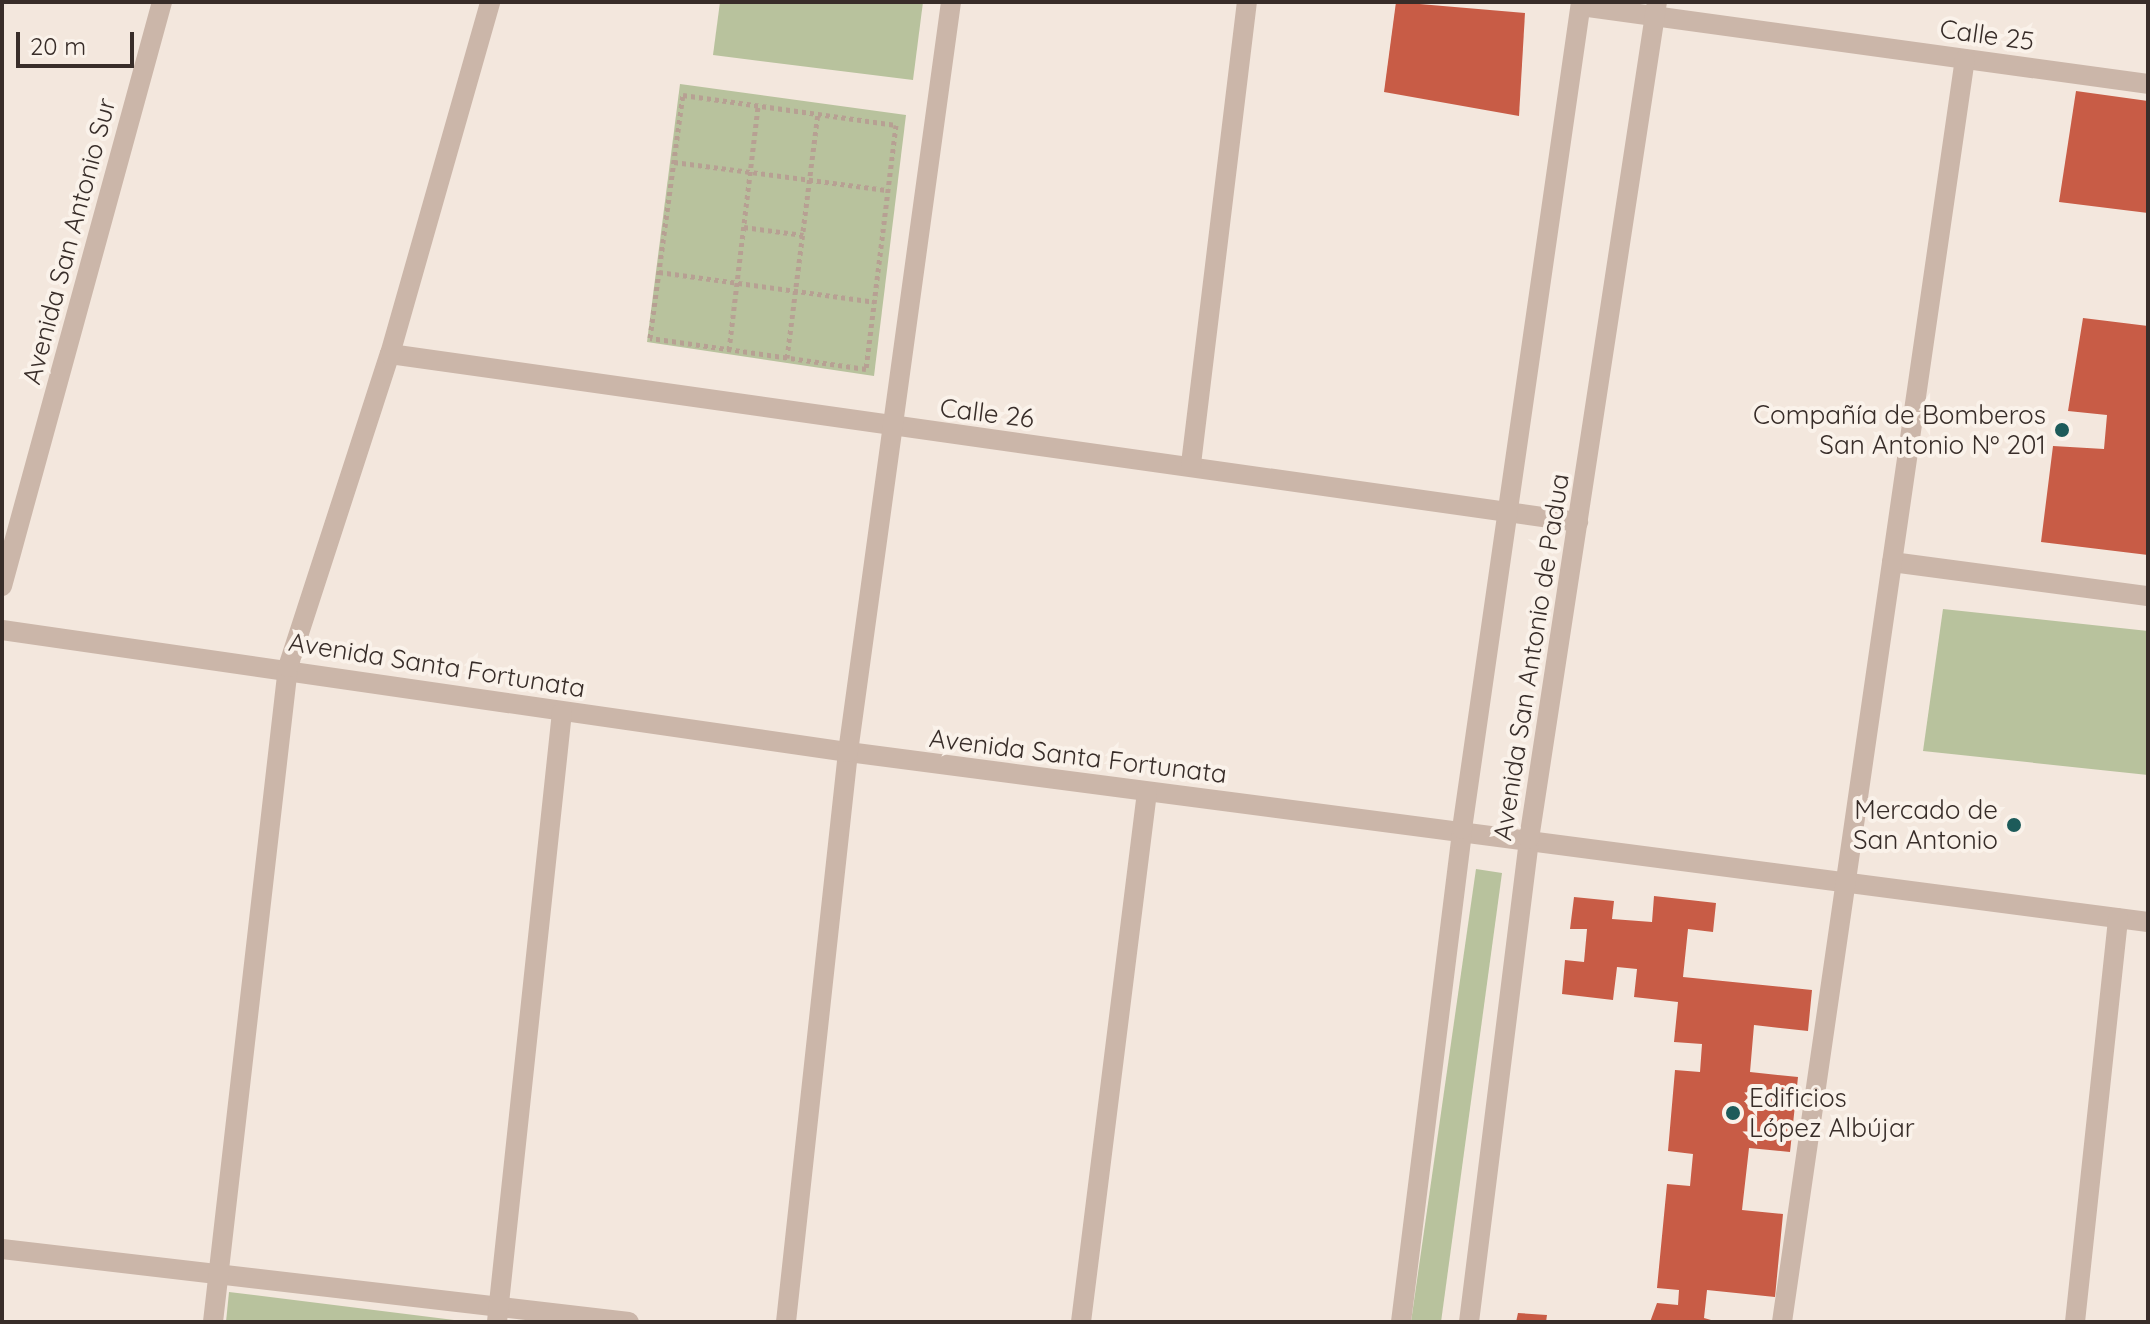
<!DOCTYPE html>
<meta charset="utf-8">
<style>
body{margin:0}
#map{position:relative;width:2150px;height:1324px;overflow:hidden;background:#f3e7dd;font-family:Quicksand,sans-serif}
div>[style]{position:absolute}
.green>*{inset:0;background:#b8c29d}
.building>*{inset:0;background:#c85c46}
.path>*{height:5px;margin-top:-2.5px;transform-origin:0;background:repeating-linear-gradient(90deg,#b7a093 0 4px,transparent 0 8px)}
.minor>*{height:20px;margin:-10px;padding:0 10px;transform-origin:10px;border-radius:10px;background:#cbb6a9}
.dots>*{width:22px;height:22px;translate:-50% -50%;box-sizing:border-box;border:4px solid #faf2ea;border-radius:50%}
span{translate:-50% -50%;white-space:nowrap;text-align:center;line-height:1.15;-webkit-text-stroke:8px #faf2ea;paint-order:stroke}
.street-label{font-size:26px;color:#382d29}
.poi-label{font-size:26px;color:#382d29}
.right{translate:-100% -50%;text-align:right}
.left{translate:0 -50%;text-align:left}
.frame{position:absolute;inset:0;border:4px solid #382d29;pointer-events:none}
.scale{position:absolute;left:16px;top:32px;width:118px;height:36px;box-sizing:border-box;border:4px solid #382d29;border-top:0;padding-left:10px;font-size:24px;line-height:28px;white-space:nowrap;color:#382d29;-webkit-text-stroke:6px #faf2ea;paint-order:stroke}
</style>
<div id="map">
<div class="green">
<div style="clip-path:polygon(720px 2px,923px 2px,913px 80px,713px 55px)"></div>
<div style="clip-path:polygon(680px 84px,906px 115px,874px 376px,647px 342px)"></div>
<div style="clip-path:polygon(1943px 609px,2148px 631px,2148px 775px,1923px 751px)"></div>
<div style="clip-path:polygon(1476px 869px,1502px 873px,1441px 1322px,1411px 1322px)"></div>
<div style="clip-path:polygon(229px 1292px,470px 1322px,226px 1322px)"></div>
</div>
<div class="building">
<div style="clip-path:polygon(1396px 2px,1525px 13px,1519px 116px,1384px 92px)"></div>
<div style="clip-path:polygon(2076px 91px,2148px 101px,2148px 213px,2059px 202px)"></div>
<div style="clip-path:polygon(2083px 318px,2148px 326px,2148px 555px,2041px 542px,2053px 446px,2104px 449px,2107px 415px,2068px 411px)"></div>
<div style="clip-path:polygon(1654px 896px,1716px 903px,1713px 932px,1688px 929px,1683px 977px,1812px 990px,1808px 1031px,1754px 1025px,1750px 1072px,1798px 1077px,1790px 1152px,1749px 1148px,1742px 1210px,1783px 1214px,1775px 1297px,1707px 1290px,1704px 1318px,1718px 1322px,1650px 1322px,1657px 1303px,1678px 1305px,1679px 1290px,1657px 1288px,1667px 1184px,1690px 1186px,1693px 1154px,1668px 1151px,1675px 1070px,1700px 1072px,1702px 1044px,1674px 1042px,1678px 1002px,1634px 997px,1637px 969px,1617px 967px,1613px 1000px,1562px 994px,1565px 960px,1584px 962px,1587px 929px,1570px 929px,1574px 897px,1614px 901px,1612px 919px,1652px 922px)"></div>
<div style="clip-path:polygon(1518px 1313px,1547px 1315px,1546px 1322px,1516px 1322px)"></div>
</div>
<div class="path">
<div style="left:683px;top:95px;width:215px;rotate:8deg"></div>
<div style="left:896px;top:125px;width:246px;rotate:97deg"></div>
<div style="left:866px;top:369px;width:218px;rotate:-171.8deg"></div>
<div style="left:650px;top:338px;width:245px;rotate:-82.3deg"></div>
<div style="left:674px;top:162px;width:216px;rotate:7.5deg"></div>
<div style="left:744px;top:227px;width:60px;rotate:7.7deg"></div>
<div style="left:659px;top:272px;width:217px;rotate:7.9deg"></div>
<div style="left:729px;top:350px;width:247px;rotate:-83.2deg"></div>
<div style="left:787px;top:358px;width:246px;rotate:-82.8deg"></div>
</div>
<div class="minor">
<div style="left:1581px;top:6px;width:572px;rotate:7.83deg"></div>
<div style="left:390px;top:354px;width:1200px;rotate:8.05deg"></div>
<div style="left:1191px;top:464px;width:465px;rotate:-83.1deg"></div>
<div style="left:1892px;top:562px;width:258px;rotate:7.6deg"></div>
<div style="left:2px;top:586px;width:606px;rotate:-74.68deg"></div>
<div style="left:2px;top:630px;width:855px;rotate:8.21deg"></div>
<div style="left:848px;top:752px;width:1311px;rotate:7.45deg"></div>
<div style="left:2px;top:1249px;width:631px;rotate:6.64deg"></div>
<div style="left:213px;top:1322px;width:659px;rotate:-83.47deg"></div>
<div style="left:288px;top:667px;width:329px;rotate:-72deg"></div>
<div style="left:390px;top:354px;width:366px;rotate:-74.1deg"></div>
<div style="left:497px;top:1322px;width:613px;rotate:-83.92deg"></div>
<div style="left:786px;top:1322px;width:573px;rotate:-83.79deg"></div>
<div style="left:848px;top:752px;width:757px;rotate:-82.18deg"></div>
<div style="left:1081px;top:1322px;width:534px;rotate:-82.9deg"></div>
<div style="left:1401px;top:1322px;width:497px;rotate:-82.9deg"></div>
<div style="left:1462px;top:829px;width:836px;rotate:-81.81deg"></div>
<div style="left:1469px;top:1322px;width:487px;rotate:-82.9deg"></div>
<div style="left:1529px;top:839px;width:847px;rotate:-81.31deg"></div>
<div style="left:1782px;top:1322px;width:1276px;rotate:-81.76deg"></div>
<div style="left:2075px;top:1322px;width:406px;rotate:-83.9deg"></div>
</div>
<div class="dots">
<div style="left:2062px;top:430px;background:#1d5b5a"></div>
<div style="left:2014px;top:825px;background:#1d5b5a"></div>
<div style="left:1733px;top:1113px;background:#1d5b5a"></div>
</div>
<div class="street-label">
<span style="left:1987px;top:35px;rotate:8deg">Calle 25</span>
<span style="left:69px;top:241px;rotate:-75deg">Avenida San Antonio Sur</span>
<span style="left:987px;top:413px;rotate:7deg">Calle 26</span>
<span style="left:1531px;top:657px;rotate:-81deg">Avenida San Antonio de Padua</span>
<span style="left:437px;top:665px;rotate:9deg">Avenida Santa Fortunata</span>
<span style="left:1078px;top:756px;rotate:7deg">Avenida Santa Fortunata</span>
</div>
<div class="poi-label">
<span class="right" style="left:2046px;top:430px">Compañía de Bomberos<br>San Antonio Nº 201</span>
<span class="right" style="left:1998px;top:825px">Mercado de<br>San Antonio</span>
<span class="left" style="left:1749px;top:1113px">Edificios<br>López Albújar</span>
</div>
<div class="frame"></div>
<div class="scale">20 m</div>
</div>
